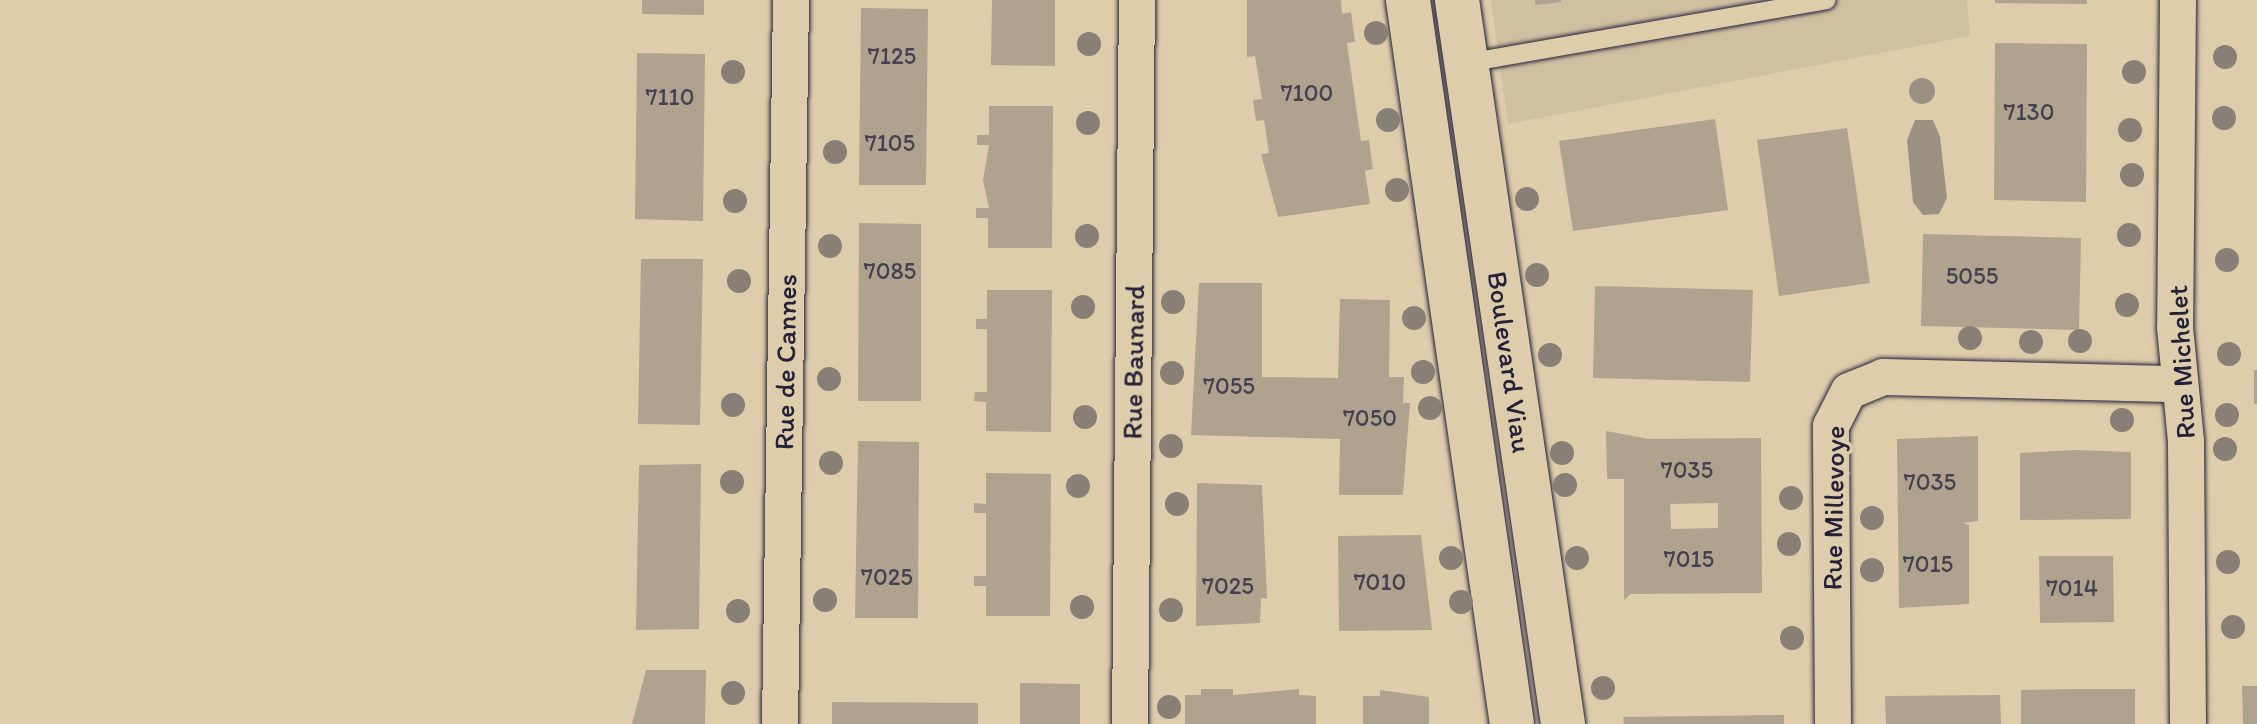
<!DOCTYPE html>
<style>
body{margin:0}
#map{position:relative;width:2257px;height:724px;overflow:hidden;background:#decdaa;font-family:Itim,sans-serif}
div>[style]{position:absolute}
.built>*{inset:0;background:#d0c0a2}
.water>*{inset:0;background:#9b9182}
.round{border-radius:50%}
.building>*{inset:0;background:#afa38f}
.roads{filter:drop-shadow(0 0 2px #22223b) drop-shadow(0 0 2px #22223b)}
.service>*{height:18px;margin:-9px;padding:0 9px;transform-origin:9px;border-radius:9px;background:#decdaa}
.minor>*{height:36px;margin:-18px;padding:0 18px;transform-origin:18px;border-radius:18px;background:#decdaa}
.secondary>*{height:44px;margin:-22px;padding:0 22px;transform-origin:22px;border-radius:22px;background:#decdaa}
.trees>*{width:24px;height:24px;margin:-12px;border-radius:50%;background:#887f77}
span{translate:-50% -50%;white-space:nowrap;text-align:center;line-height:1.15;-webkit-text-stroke:7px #decdaa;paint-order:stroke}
.number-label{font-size:24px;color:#454250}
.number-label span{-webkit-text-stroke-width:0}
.street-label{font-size:28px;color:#22223b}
</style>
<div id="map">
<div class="built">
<div style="clip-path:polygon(1491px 0,1967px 0,1970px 36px,1508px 124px)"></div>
</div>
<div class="water">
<div class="round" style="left:1909px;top:78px;width:26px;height:26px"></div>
<div style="clip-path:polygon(1915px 120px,1933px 120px,1940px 137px,1947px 198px,1939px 214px,1923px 215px,1913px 202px,1907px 140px)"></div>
</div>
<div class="building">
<div style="clip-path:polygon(642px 0,704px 0,704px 15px,642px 14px)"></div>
<div style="clip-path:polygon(992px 0,1055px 0,1055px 66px,991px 65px)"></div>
<div style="clip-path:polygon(1247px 0,1341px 0,1342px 14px,1351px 12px,1355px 42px,1347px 43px,1361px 141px,1369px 140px,1373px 169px,1365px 171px,1370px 204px,1278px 217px,1261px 154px,1269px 153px,1264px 120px,1256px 121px,1253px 100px,1262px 99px,1255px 56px,1247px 57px)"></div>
<div style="clip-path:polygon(1535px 0,1561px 0,1561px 2px,1535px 5px)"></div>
<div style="clip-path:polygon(1995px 0,2087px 0,2087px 4px,1995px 3px)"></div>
<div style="clip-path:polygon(861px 8px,928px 9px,926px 185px,859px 185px)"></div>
<div style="clip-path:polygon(1995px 43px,2087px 44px,2086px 202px,1994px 200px)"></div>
<div style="clip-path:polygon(637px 53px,705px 54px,703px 221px,635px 219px)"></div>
<div style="clip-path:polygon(989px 106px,1053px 106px,1052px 248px,988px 248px,988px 218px,976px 218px,976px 208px,989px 208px,983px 180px,989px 145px,977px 145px,977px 135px,989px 135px)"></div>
<div style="clip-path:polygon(1715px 119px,1728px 210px,1573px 231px,1559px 141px)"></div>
<div style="clip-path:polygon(1847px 128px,1870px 283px,1779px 296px,1757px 140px)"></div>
<div style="clip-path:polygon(859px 223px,921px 224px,921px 401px,858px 401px)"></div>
<div style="clip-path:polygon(1923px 234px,2081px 238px,2079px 330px,1921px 326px)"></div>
<div style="clip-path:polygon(641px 259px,703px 259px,700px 425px,638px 424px)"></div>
<div style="clip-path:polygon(1199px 283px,1262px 283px,1262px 377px,1338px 378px,1340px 299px,1390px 300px,1389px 377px,1404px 377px,1403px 403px,1410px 403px,1403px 495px,1339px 495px,1340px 439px,1191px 435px)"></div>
<div style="clip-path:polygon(1595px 286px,1753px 290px,1750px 382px,1593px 378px)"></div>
<div style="clip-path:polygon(987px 290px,1052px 290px,1051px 432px,986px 431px,986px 402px,974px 401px,975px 392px,987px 392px,987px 329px,976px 329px,976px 319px,987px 319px)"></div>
<div style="clip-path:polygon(2254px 370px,2257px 370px,2257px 404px,2254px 404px)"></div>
<div style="clip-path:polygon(evenodd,1606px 431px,1649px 439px,1761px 438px,1762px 593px,1631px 594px,1624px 600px,1624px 479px,1607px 479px,1606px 431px,1718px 503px,1718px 528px,1671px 529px,1670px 504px,1718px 503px)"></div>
<div style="clip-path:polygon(1978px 436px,1978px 521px,1963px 523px,1969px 525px,1969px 604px,1899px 608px,1897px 439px)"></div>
<div style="clip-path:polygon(858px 441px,919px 442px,918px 618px,855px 618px)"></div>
<div style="clip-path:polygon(2075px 450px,2131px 452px,2131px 519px,2020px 520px,2020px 453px)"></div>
<div style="clip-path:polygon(701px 464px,699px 629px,636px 630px,639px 465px)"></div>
<div style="clip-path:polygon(986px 473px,1051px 474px,1050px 616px,986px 616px,986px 586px,974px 586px,974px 576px,986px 576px,986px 513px,974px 513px,974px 503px,986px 504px)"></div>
<div style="clip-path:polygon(1197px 483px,1262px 485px,1267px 599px,1261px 598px,1260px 623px,1196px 626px)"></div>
<div style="clip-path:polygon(1421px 535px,1432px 630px,1339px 631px,1338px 536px)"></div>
<div style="clip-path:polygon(2039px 556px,2113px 556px,2114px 622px,2040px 623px)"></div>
<div style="clip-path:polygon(646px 670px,706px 670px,705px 724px,632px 724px)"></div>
<div style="clip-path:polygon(1020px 683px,1080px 684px,1080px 724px,1020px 724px)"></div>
<div style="clip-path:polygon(2242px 686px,2257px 686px,2257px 724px,2243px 724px)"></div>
<div style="clip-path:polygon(1201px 689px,1233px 689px,1233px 695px,1299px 689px,1299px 695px,1316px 696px,1316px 724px,1185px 724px,1185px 695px,1201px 695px)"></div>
<div style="clip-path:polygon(2075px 689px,2135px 689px,2135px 724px,2021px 724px,2021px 690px)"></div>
<div style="clip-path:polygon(1380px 690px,1429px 697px,1429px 724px,1363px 724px,1363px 696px,1380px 696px)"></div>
<div style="clip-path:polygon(2000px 695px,2001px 724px,1886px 724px,1885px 696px)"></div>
<div style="clip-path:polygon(832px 702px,978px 703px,978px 724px,832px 724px)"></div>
<div style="clip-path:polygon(1784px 715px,1784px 724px,1624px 724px,1623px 717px)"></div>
</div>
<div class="roads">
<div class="service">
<div style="left:1466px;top:63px;width:366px;rotate:-9.9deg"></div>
</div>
<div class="minor">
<div style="left:2178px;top:0;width:327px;rotate:90.5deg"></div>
<div style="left:2175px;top:327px;width:116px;rotate:84.5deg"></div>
<div style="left:2186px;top:442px;width:282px;rotate:89.6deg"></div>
<div style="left:780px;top:724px;width:724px;rotate:-89.13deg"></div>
<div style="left:1130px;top:724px;width:724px;rotate:-89.45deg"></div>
<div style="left:1833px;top:724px;width:298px;rotate:-90.4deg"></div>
<div style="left:1831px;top:426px;width:39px;rotate:-63deg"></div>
<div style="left:1849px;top:391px;width:37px;rotate:-22deg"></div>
<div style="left:1883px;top:377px;width:297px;rotate:1.4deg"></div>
</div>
<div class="secondary">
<div style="left:1408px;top:0;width:731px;rotate:81.83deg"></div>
<div style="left:1457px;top:0;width:732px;rotate:81.67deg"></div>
</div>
</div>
<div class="trees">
<div style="left:1376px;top:33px"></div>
<div style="left:1089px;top:44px"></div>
<div style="left:2225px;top:57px"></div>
<div style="left:733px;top:72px"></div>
<div style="left:2134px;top:72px"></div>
<div style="left:2224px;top:118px"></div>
<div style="left:1388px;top:120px"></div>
<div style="left:1088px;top:123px"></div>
<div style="left:2130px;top:130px"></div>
<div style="left:835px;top:152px"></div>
<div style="left:2132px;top:175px"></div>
<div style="left:1397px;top:190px"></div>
<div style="left:1527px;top:199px"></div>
<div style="left:735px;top:201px"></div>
<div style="left:2129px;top:235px"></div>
<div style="left:1087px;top:236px"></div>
<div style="left:830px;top:246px"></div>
<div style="left:2227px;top:260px"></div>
<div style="left:1537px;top:275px"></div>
<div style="left:739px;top:281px"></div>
<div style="left:1173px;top:302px"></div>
<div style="left:2127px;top:305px"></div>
<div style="left:1083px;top:307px"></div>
<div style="left:1414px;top:318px"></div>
<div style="left:1970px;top:338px"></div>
<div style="left:2080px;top:341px"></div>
<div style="left:2031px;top:342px"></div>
<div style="left:2229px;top:354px"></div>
<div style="left:1550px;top:355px"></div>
<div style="left:1423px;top:372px"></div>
<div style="left:1172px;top:373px"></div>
<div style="left:829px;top:379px"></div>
<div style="left:733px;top:405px"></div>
<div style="left:1430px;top:408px"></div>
<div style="left:2227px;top:415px"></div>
<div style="left:1085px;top:417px"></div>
<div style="left:2122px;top:420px"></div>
<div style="left:1171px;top:446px"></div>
<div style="left:2225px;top:449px"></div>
<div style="left:1562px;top:453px"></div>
<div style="left:831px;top:463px"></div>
<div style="left:732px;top:482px"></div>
<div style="left:1565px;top:485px"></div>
<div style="left:1078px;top:486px"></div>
<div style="left:1791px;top:498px"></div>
<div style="left:1177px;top:504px"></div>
<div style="left:1872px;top:518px"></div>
<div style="left:1789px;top:544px"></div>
<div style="left:1451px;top:558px"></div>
<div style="left:1577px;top:558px"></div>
<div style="left:2228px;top:562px"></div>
<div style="left:1872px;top:570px"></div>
<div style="left:825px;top:600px"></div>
<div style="left:1461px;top:602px"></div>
<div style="left:1082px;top:607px"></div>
<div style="left:1171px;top:610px"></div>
<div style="left:738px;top:611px"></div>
<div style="left:2233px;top:627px"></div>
<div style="left:1792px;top:638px"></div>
<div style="left:1603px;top:688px"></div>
<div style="left:733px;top:693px"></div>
<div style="left:1169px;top:707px"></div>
</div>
<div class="number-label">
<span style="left:892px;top:56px">7125</span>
<span style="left:1307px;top:93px">7100</span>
<span style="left:670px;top:97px">7110</span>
<span style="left:2029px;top:112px">7130</span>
<span style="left:890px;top:143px">7105</span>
<span style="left:890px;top:271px">7085</span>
<span style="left:1972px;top:276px">5055</span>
<span style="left:1229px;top:386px">7055</span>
<span style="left:1370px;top:418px">7050</span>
<span style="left:1687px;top:470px">7035</span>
<span style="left:1930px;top:482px">7035</span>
<span style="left:1689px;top:559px">7015</span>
<span style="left:1928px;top:564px">7015</span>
<span style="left:887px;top:577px">7025</span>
<span style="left:1380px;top:582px">7010</span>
<span style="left:1228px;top:586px">7025</span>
<span style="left:2072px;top:588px">7014</span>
</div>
<div class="street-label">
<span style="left:785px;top:362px;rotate:-89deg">Rue de Cannes</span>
<span style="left:1133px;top:362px;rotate:-89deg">Rue Baunard</span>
<span style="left:1510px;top:362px;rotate:82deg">Boulevard Viau</span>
<span style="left:2181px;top:362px;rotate:-93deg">Rue Michelet</span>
<span style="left:1833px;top:508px;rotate:-89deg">Rue Millevoye</span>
</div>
</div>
